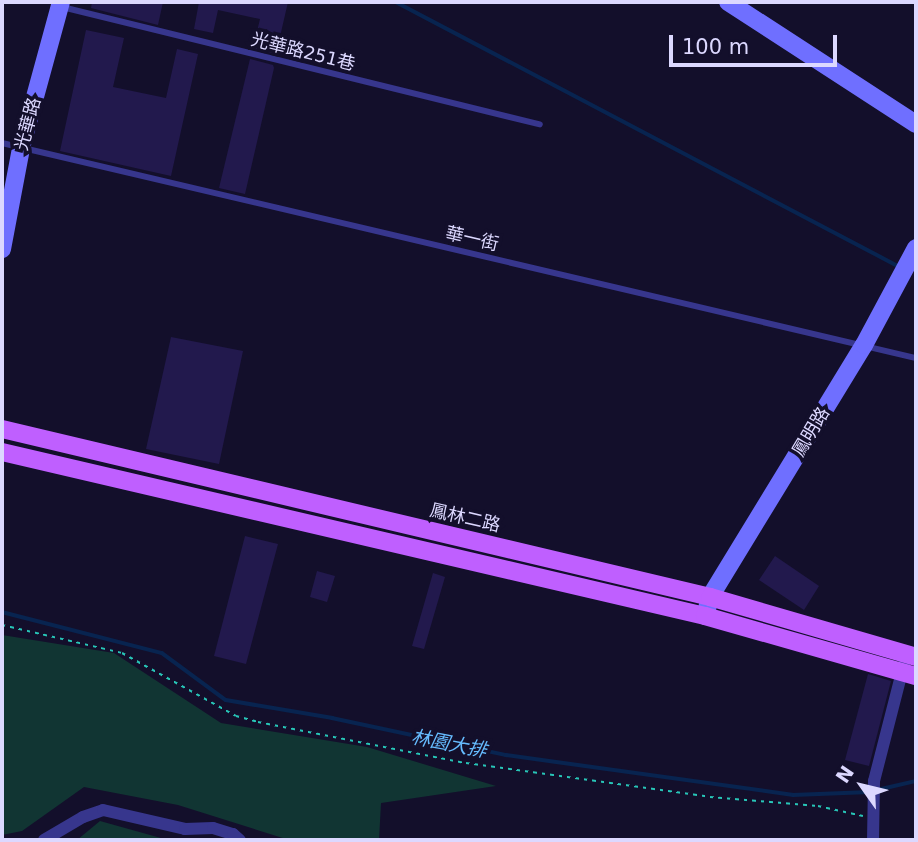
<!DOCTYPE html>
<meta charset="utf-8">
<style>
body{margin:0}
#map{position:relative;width:918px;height:842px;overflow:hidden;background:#130f2b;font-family:"DejaVu Sans","Noto Sans TC",sans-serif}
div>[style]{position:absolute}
.green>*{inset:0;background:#113533}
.stream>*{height:3.5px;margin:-1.75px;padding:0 1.75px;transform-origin:1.75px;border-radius:1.75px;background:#082450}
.building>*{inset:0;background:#22194d}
.path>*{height:2px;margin-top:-1px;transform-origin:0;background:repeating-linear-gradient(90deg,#27c5b7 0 3.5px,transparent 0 8.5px)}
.lane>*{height:6px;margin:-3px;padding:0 3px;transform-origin:3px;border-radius:3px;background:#37368d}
.street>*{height:12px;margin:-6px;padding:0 6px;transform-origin:6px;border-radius:6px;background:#37368d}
.secondary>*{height:18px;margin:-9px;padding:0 9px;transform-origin:9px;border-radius:9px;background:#6f6fff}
.primary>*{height:18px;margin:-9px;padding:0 9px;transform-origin:9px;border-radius:9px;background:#bf5fff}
span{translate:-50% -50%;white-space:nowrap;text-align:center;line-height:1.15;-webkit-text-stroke:7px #130f2b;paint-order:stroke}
.street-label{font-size:18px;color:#dcd8ff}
.water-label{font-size:19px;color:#66bcff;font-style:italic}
.frame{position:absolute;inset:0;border:4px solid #dcd8ff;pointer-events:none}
.north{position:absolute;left:827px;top:751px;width:70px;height:70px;-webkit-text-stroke:5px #130f2b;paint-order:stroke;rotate:304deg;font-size:19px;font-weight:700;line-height:28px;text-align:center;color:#dcd8ff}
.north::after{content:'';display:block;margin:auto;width:24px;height:32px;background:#dcd8ff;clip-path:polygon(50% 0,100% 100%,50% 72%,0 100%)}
.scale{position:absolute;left:669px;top:35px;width:168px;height:32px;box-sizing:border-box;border:4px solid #dcd8ff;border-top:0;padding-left:9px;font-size:21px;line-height:24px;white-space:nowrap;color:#dcd8ff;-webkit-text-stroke:5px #130f2b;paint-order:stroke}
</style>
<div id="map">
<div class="green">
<div style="clip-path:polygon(2px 635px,114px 653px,221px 723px,367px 747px,496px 786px,381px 803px,379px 840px,289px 840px,178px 805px,84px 787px,22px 831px,2px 835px)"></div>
<div style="clip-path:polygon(100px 821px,168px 840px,77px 840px)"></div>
</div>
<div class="stream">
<div style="left:396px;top:2px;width:565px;rotate:27.74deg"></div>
<div style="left:2px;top:612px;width:165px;rotate:14.4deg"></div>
<div style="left:162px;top:653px;width:79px;rotate:36.3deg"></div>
<div style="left:226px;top:700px;width:108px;rotate:9.6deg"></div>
<div style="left:332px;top:718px;width:178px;rotate:12deg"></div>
<div style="left:506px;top:755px;width:290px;rotate:7.9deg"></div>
<div style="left:793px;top:795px;width:77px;rotate:-2.2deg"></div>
<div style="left:877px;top:790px;width:40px;rotate:-13deg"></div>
</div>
<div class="building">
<div style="clip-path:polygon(92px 2px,163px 2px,158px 25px,91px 8px)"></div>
<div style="clip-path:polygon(199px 2px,288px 2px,276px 54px,253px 48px,260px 19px,218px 10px,213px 33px,194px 29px)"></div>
<div style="clip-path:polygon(86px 30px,124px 38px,113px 87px,166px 98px,177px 49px,198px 54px,171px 176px,60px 151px)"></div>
<div style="clip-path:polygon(250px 59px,273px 65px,274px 68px,245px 194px,219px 188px)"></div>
<div style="clip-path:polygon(171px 337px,243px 351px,219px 464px,146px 449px)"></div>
<div style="clip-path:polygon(245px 536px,278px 544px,246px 664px,214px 656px)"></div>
<div style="clip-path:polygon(775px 556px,819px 586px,804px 610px,759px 580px)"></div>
<div style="clip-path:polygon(317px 571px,335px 576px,327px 602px,310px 597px)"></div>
<div style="clip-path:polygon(433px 573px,445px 577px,424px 649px,412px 646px)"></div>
<div style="clip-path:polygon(868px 674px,891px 681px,869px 766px,845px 760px)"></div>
</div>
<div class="path">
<div style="left:2px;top:625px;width:123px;rotate:13.1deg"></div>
<div style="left:122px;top:653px;width:130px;rotate:28.9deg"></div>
<div style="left:236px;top:716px;width:23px;rotate:15deg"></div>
<div style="left:258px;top:722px;width:212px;rotate:11.2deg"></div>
<div style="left:466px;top:763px;width:246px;rotate:7.9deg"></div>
<div style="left:710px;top:797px;width:108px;rotate:4.8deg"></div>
<div style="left:818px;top:806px;width:46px;rotate:12.5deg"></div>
</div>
<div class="lane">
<div style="left:62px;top:7px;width:492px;rotate:13.8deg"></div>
<div style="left:2px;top:143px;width:939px;rotate:13.24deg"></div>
</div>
<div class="street">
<div style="left:44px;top:840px;width:45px;rotate:-30.5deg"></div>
<div style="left:83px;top:817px;width:21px;rotate:-19deg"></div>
<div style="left:103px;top:810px;width:84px;rotate:13deg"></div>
<div style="left:185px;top:829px;width:28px;rotate:-2deg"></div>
<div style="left:213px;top:828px;width:21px;rotate:17deg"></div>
<div style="left:233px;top:834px;width:9px;rotate:41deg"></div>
<div style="left:873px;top:840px;width:59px;rotate:-89deg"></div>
<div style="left:874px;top:781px;width:121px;rotate:-75.6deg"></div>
</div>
<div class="secondary">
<div style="left:728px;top:2px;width:224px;rotate:33deg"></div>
<div style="left:2px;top:249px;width:103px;rotate:-79.3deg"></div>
<div style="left:21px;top:148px;width:151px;rotate:-74.7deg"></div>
<div style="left:707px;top:609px;width:12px;rotate:-76deg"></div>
<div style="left:710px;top:597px;width:295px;rotate:-58.6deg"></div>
<div style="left:864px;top:345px;width:110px;rotate:-61.8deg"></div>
</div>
<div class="primary">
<div style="left:2px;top:429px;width:728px;rotate:13.35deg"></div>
<div style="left:710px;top:597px;width:215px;rotate:16.2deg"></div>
<div style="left:2px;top:452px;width:722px;rotate:13.13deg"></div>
<div style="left:705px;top:616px;width:219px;rotate:15.9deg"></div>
</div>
<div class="street-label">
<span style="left:303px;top:52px;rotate:14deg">光華路251巷</span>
<span style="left:28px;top:124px;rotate:-75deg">光華路</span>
<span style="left:472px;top:239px;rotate:13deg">華一街</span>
<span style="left:811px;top:432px;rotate:-59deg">鳳明路</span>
<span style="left:465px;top:518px;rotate:13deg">鳳林二路</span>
</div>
<div class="water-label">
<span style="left:449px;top:744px;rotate:11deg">林園大排</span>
</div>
<div class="frame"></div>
<div class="north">N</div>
<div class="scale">100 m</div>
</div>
